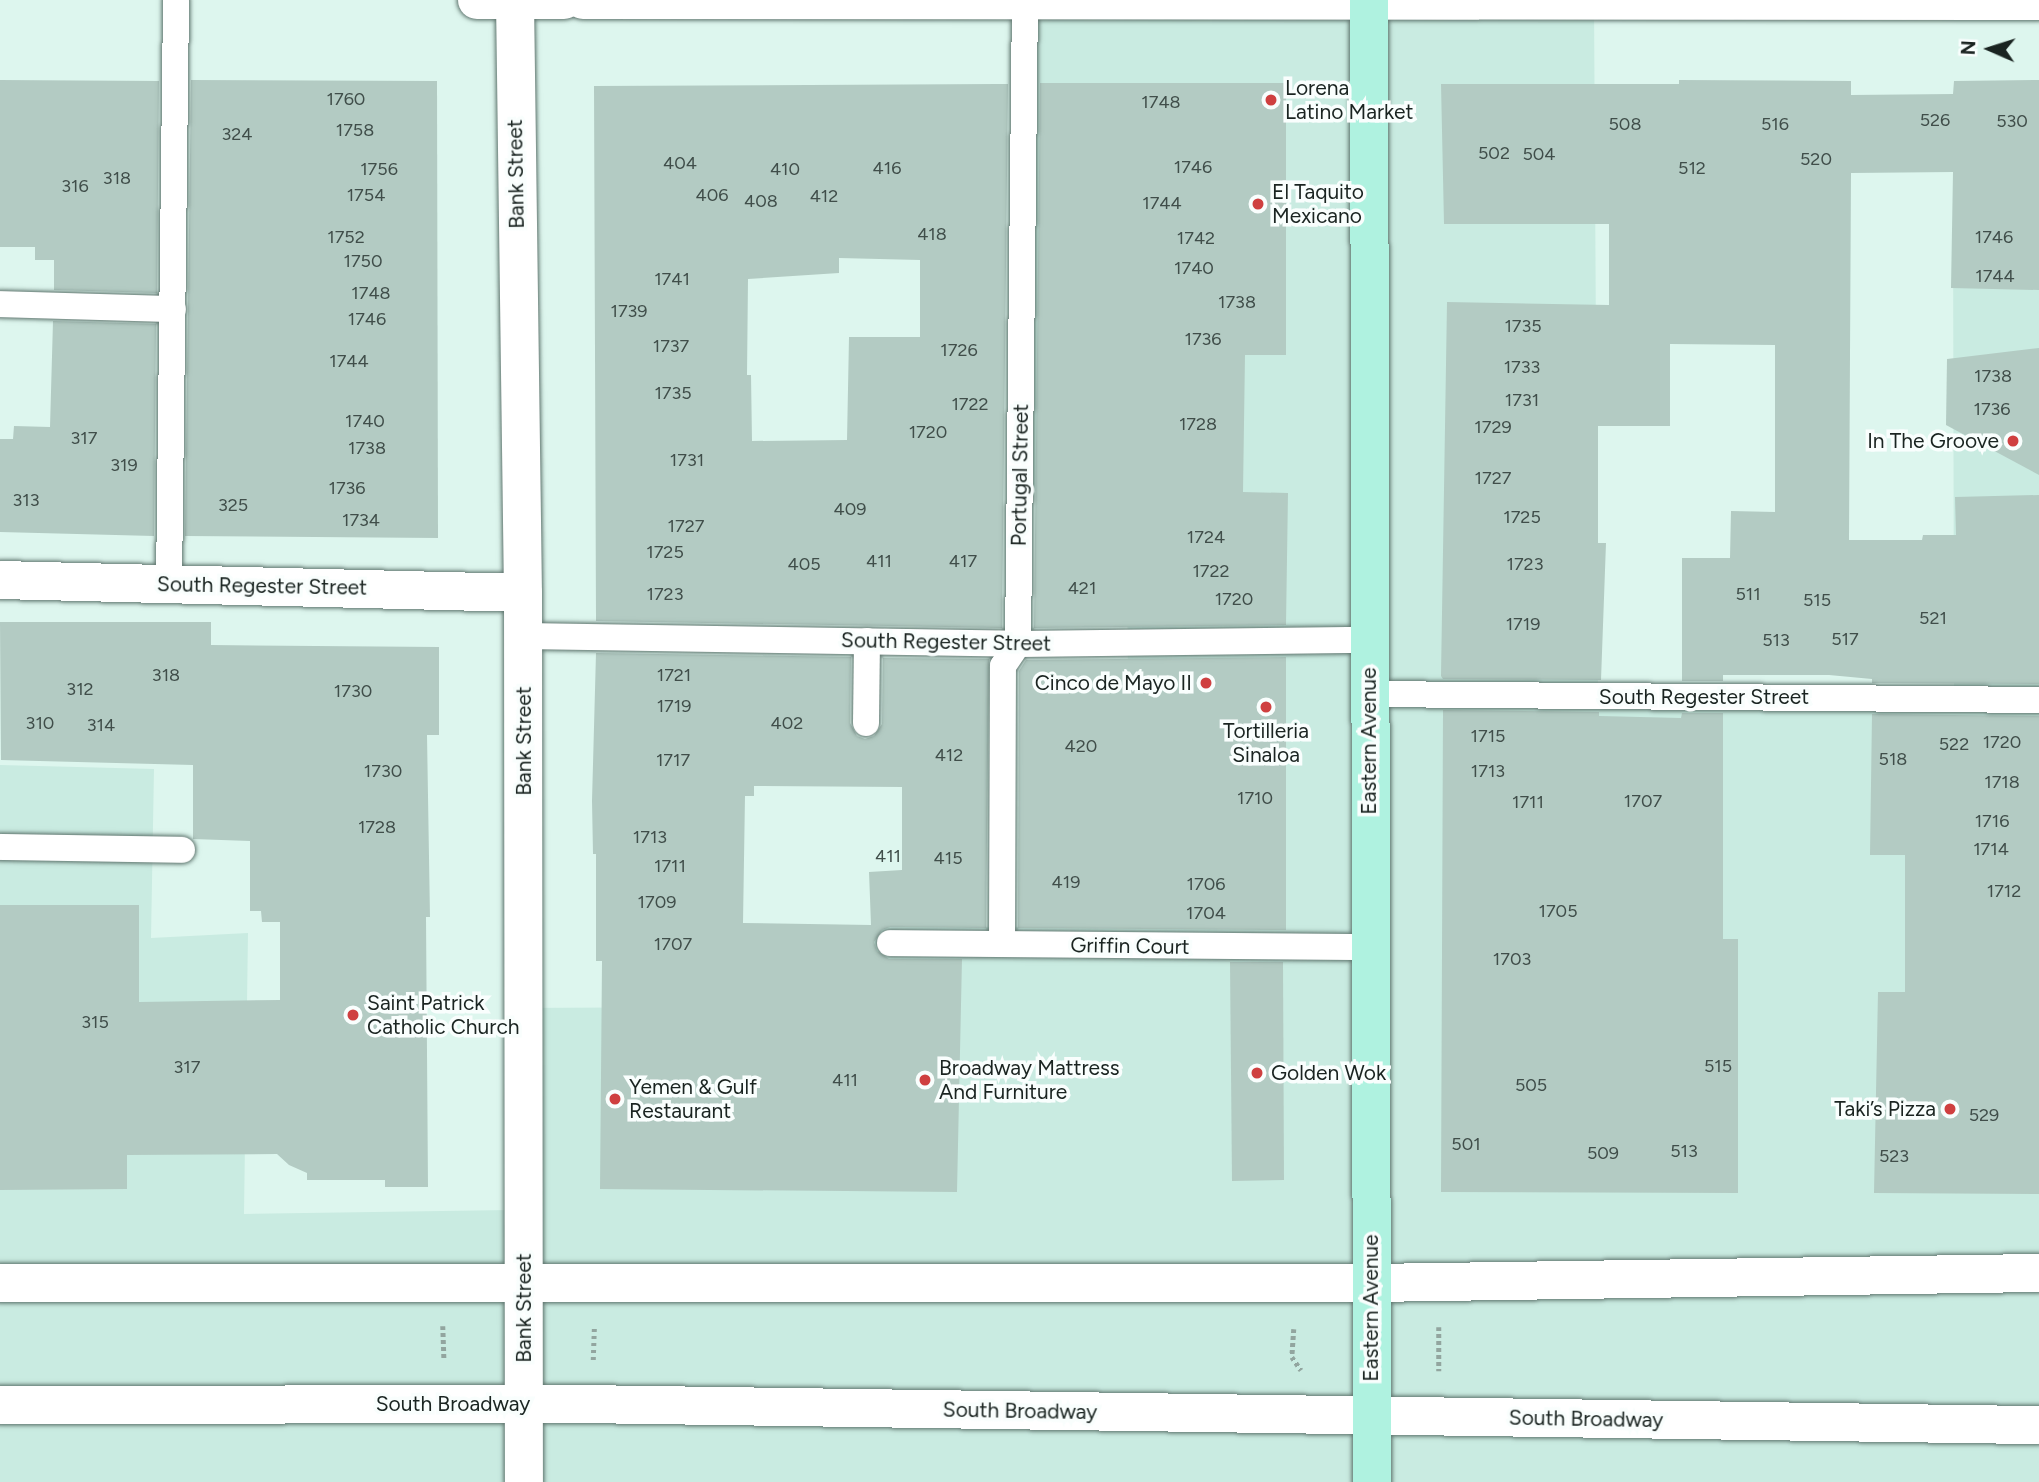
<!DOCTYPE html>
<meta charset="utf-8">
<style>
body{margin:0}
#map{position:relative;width:2039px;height:1482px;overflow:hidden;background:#ddf6ee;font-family:Figtree,sans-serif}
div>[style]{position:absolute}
.built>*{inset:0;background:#c9ebe1}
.building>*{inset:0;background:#b3cbc3}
.path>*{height:4.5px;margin-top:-2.25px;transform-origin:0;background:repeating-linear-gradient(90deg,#92a59f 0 3.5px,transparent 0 7px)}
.roads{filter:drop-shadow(0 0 2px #60766f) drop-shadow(0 0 2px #60766f)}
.service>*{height:26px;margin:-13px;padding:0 13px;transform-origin:13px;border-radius:13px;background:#fff}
.minor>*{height:38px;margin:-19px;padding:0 19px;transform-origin:19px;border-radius:19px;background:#fff}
.secondary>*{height:38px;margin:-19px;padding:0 19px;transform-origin:19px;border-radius:19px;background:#fff}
.primary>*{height:38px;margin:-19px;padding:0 19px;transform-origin:19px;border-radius:19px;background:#aff2e0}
.dots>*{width:19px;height:19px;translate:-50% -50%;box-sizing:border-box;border:4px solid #f9fefd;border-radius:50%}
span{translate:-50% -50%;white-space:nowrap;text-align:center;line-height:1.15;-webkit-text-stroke:7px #f9fefd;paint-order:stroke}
.number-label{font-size:18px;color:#404e4a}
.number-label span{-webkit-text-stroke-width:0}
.poi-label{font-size:21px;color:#1a2421}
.left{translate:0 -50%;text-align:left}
.right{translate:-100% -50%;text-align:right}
.street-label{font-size:21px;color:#1a2421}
.north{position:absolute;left:1955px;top:14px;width:70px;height:70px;-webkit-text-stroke:5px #f9fefd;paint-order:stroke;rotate:273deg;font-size:19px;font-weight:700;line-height:28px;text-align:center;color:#1a2421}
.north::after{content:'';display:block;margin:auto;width:24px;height:32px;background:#1a2421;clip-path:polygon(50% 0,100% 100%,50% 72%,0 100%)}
</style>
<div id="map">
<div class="built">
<div style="clip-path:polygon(1594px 0,1598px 695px,1954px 695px,1953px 202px,2039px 202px,2039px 1482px,0 1482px,0 765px,154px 769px,151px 938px,248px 933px,244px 1214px,512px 1210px,512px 1008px,732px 1007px,857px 927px,1131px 927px,1126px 492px,1023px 491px,1025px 8px)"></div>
</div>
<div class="building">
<div style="clip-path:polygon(0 80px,159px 81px,157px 293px,54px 290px,54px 260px,35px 260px,35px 247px,0 247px)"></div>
<div style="clip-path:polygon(191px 80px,437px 81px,438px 538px,185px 536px)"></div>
<div style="clip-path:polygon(1679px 80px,1851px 81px,1851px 95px,1953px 94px,1954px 81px,2039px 80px,2039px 290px,1951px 288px,1953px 172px,1851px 173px,1849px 540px,1922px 540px,1923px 535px,1956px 535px,1955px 497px,2039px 495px,2039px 684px,1872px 683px,1872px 679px,1829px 675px,1723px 675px,1723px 681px,1682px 681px,1682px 558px,1730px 558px,1731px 511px,1775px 512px,1775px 345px,1670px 344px,1670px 426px,1598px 426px,1598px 543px,1606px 543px,1601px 680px,1443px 679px,1441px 676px,1447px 302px,1609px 305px,1609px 224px,1444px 224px,1441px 84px,1679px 84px)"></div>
<div style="clip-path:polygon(1040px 83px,1286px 83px,1286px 355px,1245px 355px,1243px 492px,1288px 493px,1286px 625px,1034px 628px)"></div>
<div style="clip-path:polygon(evenodd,997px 84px,1008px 84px,1002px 628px,596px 621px,594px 86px,997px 84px,839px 258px,920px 260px,920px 337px,849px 337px,847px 440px,752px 441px,751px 375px,747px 375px,748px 279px,839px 273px,839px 258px)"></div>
<div style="clip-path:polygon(53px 321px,156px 324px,154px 536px,0 532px,0 439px,13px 439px,14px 426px,50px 427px)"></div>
<div style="clip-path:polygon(2039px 348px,2039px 475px,1946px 425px,1947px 359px)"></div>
<div style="clip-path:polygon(0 622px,211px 622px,211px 645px,439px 647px,439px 735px,427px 735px,430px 917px,426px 917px,428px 1187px,385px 1187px,385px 1180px,307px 1180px,307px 1173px,289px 1165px,277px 1154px,127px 1155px,127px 1189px,0 1190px,0 905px,139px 905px,139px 1002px,280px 1000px,280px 922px,262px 922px,261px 911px,250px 911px,250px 841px,193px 839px,193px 765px,1px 760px)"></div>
<div style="clip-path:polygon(evenodd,596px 653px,851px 657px,850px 723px,857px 736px,865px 739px,874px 736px,882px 724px,883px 658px,989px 659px,986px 928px,890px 927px,882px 930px,874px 942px,877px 951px,889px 959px,962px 959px,957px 1192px,600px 1189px,602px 961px,596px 961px,596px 854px,593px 854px,592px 801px,596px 653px,754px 786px,902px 787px,902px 870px,869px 872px,871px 925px,743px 923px,745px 796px,754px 796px,754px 786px)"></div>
<div style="clip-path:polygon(1286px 657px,1286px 930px,1018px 928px,1019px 671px,1026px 660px)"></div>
<div style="clip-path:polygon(1443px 710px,1599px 712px,1599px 716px,1681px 718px,1682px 713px,1723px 713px,1723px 939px,1738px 939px,1738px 1193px,1441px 1192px)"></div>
<div style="clip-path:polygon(1872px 714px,2039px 716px,2039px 1194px,1874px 1193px,1878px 992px,1905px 992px,1905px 855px,1870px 855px)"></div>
<div style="clip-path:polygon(1230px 962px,1283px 962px,1284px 1180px,1232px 1181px)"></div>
</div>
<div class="path">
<div style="left:443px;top:1326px;width:33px;rotate:88deg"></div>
<div style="left:1439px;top:1327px;width:44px;rotate:90deg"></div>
<div style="left:1294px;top:1329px;width:28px;rotate:94deg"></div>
<div style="left:1292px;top:1357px;width:16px;rotate:55deg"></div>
<div style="left:593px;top:1360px;width:32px;rotate:-88deg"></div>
</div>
<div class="roads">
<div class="service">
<div style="left:0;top:304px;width:173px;rotate:1.7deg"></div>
<div style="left:169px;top:584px;width:584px;rotate:-89.31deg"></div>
<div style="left:524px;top:636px;width:494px;rotate:0.9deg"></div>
<div style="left:1018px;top:644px;width:350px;rotate:-0.7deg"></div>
<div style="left:1369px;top:694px;width:670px;rotate:0.51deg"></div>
<div style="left:866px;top:723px;width:82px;rotate:-89.3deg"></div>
<div style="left:0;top:847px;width:182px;rotate:0.9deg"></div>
<div style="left:890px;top:943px;width:480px;rotate:0.5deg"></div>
<div style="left:1002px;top:943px;width:277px;rotate:-89.8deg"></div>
<div style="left:1003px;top:666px;width:27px;rotate:-56deg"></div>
<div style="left:1018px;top:644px;width:643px;rotate:-89.38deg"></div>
</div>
<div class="minor">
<div style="left:477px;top:0;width:87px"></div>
<div style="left:515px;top:0;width:593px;rotate:89.23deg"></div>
<div style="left:523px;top:593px;width:889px;rotate:89.94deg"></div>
<div style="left:583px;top:0;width:1456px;rotate:0.04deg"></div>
<div style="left:0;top:580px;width:523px;rotate:1.42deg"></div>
</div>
<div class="secondary">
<div style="left:0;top:1283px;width:1371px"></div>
<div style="left:1371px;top:1283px;width:668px;rotate:-0.86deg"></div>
<div style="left:0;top:1405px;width:581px;rotate:-0.1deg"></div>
<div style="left:581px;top:1404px;width:1458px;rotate:0.83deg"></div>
</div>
<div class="primary">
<div style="left:1369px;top:0;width:1482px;rotate:89.88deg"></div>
</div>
</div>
<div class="dots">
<div style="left:1271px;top:100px;background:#cf4040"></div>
<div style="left:1258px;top:204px;background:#cf4040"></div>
<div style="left:2013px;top:441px;background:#cf4040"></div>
<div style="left:1206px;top:683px;background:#cf4040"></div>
<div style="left:1266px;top:707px;background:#cf4040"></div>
<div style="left:353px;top:1015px;background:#cf4040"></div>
<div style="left:1257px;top:1073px;background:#cf4040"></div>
<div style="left:925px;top:1080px;background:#cf4040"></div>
<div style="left:615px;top:1099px;background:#cf4040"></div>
<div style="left:1950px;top:1109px;background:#cf4040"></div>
</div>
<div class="number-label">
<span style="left:346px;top:99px">1760</span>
<span style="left:1161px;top:102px">1748</span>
<span style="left:1935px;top:120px">526</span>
<span style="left:2012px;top:121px">530</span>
<span style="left:1625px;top:124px">508</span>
<span style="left:1775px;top:124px">516</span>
<span style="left:355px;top:130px">1758</span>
<span style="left:237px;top:134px">324</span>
<span style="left:1494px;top:153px">502</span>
<span style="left:1539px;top:154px">504</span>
<span style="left:1816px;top:159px">520</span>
<span style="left:680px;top:163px">404</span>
<span style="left:1193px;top:167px">1746</span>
<span style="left:887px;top:168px">416</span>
<span style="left:1692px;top:168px">512</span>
<span style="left:379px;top:169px">1756</span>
<span style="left:785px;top:169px">410</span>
<span style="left:117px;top:178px">318</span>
<span style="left:75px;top:186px">316</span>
<span style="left:366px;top:195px">1754</span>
<span style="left:712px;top:195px">406</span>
<span style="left:824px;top:196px">412</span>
<span style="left:761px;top:201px">408</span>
<span style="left:1162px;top:203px">1744</span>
<span style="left:932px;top:234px">418</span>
<span style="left:346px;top:237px">1752</span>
<span style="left:1994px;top:237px">1746</span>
<span style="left:1196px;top:238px">1742</span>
<span style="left:363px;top:261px">1750</span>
<span style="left:1194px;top:268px">1740</span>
<span style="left:1995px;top:276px">1744</span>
<span style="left:672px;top:279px">1741</span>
<span style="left:371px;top:293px">1748</span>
<span style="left:1237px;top:302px">1738</span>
<span style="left:629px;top:311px">1739</span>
<span style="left:367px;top:319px">1746</span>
<span style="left:1523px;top:326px">1735</span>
<span style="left:1203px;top:339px">1736</span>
<span style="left:671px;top:346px">1737</span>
<span style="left:959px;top:350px">1726</span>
<span style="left:349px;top:361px">1744</span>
<span style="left:1522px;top:367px">1733</span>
<span style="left:1993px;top:376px">1738</span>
<span style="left:673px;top:393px">1735</span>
<span style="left:1522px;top:400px">1731</span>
<span style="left:970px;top:404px">1722</span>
<span style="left:1992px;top:409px">1736</span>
<span style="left:365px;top:421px">1740</span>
<span style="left:1198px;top:424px">1728</span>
<span style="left:1493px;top:427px">1729</span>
<span style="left:928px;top:432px">1720</span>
<span style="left:84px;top:438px">317</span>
<span style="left:367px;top:448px">1738</span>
<span style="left:687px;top:460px">1731</span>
<span style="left:124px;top:465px">319</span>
<span style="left:1493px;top:478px">1727</span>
<span style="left:347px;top:488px">1736</span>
<span style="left:26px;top:500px">313</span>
<span style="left:233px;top:505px">325</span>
<span style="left:850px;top:509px">409</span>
<span style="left:1522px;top:517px">1725</span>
<span style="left:361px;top:520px">1734</span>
<span style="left:686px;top:526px">1727</span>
<span style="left:1206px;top:537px">1724</span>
<span style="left:665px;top:552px">1725</span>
<span style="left:879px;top:561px">411</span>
<span style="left:963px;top:561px">417</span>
<span style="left:804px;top:564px">405</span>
<span style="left:1525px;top:564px">1723</span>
<span style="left:1211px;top:571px">1722</span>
<span style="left:1082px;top:588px">421</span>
<span style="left:665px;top:594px">1723</span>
<span style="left:1748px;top:594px">511</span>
<span style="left:1234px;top:599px">1720</span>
<span style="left:1817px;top:600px">515</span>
<span style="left:1933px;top:618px">521</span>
<span style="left:1523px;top:624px">1719</span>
<span style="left:1845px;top:639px">517</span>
<span style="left:1776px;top:640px">513</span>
<span style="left:166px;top:675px">318</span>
<span style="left:674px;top:675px">1721</span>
<span style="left:80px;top:689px">312</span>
<span style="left:353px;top:691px">1730</span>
<span style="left:674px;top:706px">1719</span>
<span style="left:40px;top:723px">310</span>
<span style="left:787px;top:723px">402</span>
<span style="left:101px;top:725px">314</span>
<span style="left:1488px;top:736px">1715</span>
<span style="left:2002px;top:742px">1720</span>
<span style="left:1954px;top:744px">522</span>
<span style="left:1081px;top:746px">420</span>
<span style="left:949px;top:755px">412</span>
<span style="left:1893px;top:759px">518</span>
<span style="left:673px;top:760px">1717</span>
<span style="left:383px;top:771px">1730</span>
<span style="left:1488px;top:771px">1713</span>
<span style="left:2002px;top:782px">1718</span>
<span style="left:1255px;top:798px">1710</span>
<span style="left:1643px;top:801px">1707</span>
<span style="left:1528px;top:802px">1711</span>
<span style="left:1992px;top:821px">1716</span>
<span style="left:377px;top:827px">1728</span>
<span style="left:650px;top:837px">1713</span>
<span style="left:1991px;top:849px">1714</span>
<span style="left:888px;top:856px">411</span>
<span style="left:948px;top:858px">415</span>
<span style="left:670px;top:866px">1711</span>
<span style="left:1066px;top:882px">419</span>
<span style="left:1206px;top:884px">1706</span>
<span style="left:2004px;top:891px">1712</span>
<span style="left:657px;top:902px">1709</span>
<span style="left:1558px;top:911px">1705</span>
<span style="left:1206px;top:913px">1704</span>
<span style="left:673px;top:944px">1707</span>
<span style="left:1512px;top:959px">1703</span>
<span style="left:95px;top:1022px">315</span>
<span style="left:1718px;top:1066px">515</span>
<span style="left:187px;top:1067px">317</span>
<span style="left:845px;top:1080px">411</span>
<span style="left:1531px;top:1085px">505</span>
<span style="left:1984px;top:1115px">529</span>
<span style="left:1466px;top:1144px">501</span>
<span style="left:1684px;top:1151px">513</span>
<span style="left:1603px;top:1153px">509</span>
<span style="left:1894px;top:1156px">523</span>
</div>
<div class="poi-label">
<span class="left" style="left:1285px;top:100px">Lorena<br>Latino Market</span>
<span class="left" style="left:1272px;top:204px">El Taquito<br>Mexicano</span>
<span class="right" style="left:1999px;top:441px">In The Groove</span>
<span class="right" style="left:1192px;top:683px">Cinco de Mayo II</span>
<span style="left:1266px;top:743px">Tortilleria<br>Sinaloa</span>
<span class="left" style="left:367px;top:1015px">Saint Patrick<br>Catholic Church</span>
<span class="left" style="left:939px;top:1080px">Broadway Mattress<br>And Furniture</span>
<span class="left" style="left:1271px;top:1073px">Golden Wok</span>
<span class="left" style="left:629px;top:1099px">Yemen &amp; Gulf<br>Restaurant</span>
<span class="right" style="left:1936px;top:1109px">Taki’s Pizza</span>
</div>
<div class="street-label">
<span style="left:516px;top:174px;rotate:-91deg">Bank Street</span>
<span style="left:1020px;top:475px;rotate:-89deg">Portugal Street</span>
<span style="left:262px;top:586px;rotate:1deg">South Regester Street</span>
<span style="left:946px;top:642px;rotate:1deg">South Regester Street</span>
<span style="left:1704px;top:697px">South Regester Street</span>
<span style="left:524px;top:741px;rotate:-90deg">Bank Street</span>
<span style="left:1369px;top:741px;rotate:-90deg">Eastern Avenue</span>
<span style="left:1130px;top:946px;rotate:1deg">Griffin Court</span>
<span style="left:524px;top:1308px;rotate:-90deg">Bank Street</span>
<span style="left:1371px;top:1308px;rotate:-90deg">Eastern Avenue</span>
<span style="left:453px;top:1404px">South Broadway</span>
<span style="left:1020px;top:1411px;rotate:1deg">South Broadway</span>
<span style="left:1586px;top:1419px;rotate:1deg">South Broadway</span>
</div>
<div class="north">N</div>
</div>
